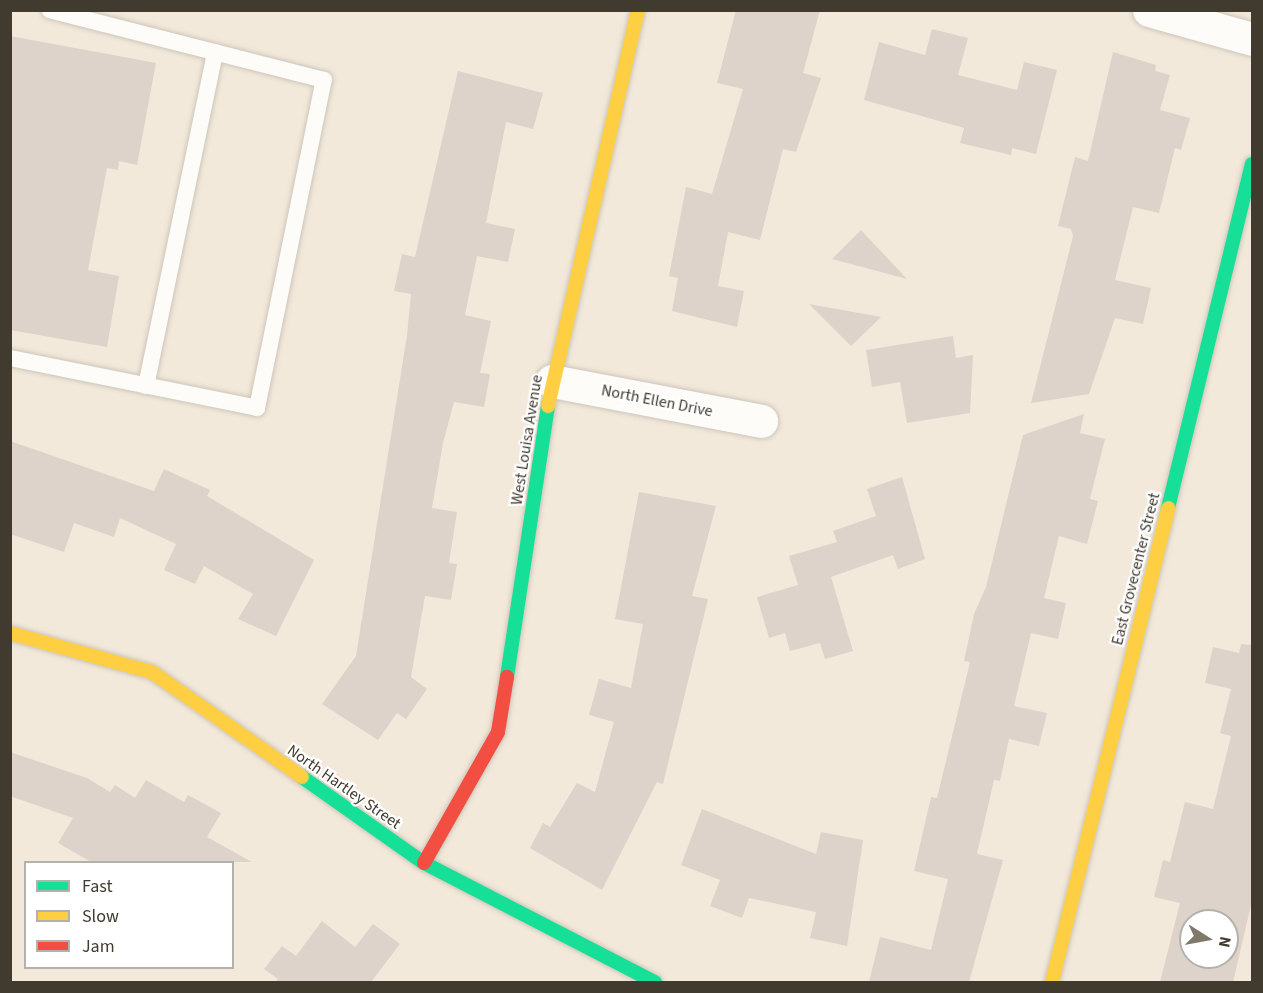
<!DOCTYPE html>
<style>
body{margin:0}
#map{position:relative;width:1263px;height:993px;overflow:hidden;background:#f2e9da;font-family:"Source Sans 3",sans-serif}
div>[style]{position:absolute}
.building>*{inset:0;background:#ddd3ca}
.roads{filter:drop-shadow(0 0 2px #cdc6ba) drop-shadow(0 0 2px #cdc6ba)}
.lane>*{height:16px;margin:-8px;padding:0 8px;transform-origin:8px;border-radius:8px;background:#fdfcf9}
.street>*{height:33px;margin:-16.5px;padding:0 16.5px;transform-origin:16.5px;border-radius:16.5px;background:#fdfcf9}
.fast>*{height:14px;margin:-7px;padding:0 7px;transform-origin:7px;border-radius:7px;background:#16e098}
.slow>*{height:14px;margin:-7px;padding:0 7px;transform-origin:7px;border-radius:7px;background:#ffcf43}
.jam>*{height:14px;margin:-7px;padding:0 7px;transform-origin:7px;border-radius:7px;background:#f24e42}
span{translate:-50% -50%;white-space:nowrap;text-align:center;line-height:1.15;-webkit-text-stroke:4.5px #fff;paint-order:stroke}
.street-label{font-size:16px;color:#413b2f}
.frame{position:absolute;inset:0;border:12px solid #413b2f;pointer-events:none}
.legend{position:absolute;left:24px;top:861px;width:210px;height:108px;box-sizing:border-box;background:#fff;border:2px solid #b3b1ac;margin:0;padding:8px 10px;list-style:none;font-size:18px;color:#413b2f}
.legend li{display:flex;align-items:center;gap:12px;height:30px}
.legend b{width:30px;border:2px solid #b3b1ac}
.north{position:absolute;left:1179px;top:909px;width:60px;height:60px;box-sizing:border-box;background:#fff;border:2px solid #b3b1ac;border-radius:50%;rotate:101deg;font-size:16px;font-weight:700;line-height:24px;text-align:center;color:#413b2f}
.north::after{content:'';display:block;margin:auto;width:21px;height:27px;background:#7f786b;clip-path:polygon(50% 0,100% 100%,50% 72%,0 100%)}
</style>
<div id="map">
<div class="building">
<div style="clip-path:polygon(736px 10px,820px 10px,803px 73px,821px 78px,796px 152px,783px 149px,760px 240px,728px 232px,718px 286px,744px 291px,737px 327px,672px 311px,678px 278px,669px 276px,686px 187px,712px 194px,743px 89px,717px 83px)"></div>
<div style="clip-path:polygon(932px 29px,968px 38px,958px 75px,1017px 90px,1024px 62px,1057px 70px,1036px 154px,1012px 148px,1011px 155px,960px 143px,964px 128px,864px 100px,879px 42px,925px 55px)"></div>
<div style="clip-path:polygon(10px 36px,156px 63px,137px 165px,119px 161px,118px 170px,107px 168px,88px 270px,119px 276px,107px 347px,10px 330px)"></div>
<div style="clip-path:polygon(1113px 52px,1156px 65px,1155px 71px,1170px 75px,1160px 110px,1190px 118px,1181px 150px,1175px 148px,1159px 213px,1133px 207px,1115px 280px,1151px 288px,1143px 324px,1115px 318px,1089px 394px,1031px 403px,1073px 236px,1071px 229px,1058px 226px,1075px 157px,1088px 161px)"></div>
<div style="clip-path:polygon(458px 71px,543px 93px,533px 129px,506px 122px,486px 223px,515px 229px,508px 262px,477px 256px,465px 315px,491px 321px,480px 373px,490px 374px,484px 407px,454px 402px,443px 443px,432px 508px,457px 512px,449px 563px,457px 564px,451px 600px,425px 596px,411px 677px,427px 689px,406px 719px,397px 713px,378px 740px,322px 704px,356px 656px,407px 335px,411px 294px,394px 291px,402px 254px,415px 257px)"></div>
<div style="clip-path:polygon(861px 230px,907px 279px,832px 259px)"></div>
<div style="clip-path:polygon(809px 304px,881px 317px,851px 346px)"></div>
<div style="clip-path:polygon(953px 336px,956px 358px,973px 355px,970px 413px,907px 423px,900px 382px,872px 387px,866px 350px)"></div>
<div style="clip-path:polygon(1084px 414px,1080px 433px,1105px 439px,1090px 499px,1098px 501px,1087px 544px,1059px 536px,1044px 598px,1066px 603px,1058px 639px,1031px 633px,1014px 706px,1047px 713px,1039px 746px,1009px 739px,1000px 781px,994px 780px,977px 854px,1003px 860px,969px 982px,869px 982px,880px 937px,931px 950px,948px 879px,914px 871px,931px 797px,937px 798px,970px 662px,964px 661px,974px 614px,986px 587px,1023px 435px)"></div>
<div style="clip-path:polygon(10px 441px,154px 491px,164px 469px,210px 490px,207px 496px,314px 560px,276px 636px,238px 619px,253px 594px,204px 566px,195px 584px,164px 570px,176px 544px,120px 518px,114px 537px,74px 523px,64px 552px,10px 534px)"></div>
<div style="clip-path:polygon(902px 477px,925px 559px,898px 569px,893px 555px,831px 577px,853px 651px,825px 659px,820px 643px,790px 651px,785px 633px,769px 638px,757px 597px,798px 585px,789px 556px,837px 542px,833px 531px,876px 516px,867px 489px)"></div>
<div style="clip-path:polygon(639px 492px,716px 506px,692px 596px,708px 599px,663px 784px,657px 782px,602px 890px,530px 848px,543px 823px,550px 827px,577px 783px,595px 792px,614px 722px,589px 715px,599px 679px,631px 688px,643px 624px,615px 619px)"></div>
<div style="clip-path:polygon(evenodd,1241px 644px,1252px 645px,1252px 901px,1233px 982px,1160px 982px,1180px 903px,1154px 897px,1163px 860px,1170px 862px,1185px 802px,1213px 809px,1231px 736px,1220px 733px,1231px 689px,1205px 683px,1213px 647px,1239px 653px,1241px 644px,1191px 921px,1227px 921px,1227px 957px,1191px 957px,1191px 921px)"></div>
<div style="clip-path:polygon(10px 752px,87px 778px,110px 792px,115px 785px,135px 798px,146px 780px,184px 802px,188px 795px,221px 813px,207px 837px,252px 862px,91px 862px,58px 843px,73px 818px,10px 796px)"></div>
<div style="clip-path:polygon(702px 809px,816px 854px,821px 832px,863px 840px,847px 946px,810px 938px,816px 912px,749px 898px,742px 918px,710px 906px,720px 880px,681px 865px)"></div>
<div style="clip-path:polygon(322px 921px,355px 947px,373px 924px,400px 944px,371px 982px,275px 982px,278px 979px,264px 969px,282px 946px,296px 956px)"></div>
</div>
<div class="roads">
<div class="lane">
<div style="left:10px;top:358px;width:252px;rotate:11.4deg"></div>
<div style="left:257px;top:408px;width:335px;rotate:-78.5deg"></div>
<div style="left:324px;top:80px;width:283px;rotate:-165.7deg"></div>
<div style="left:146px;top:386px;width:341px;rotate:-78.3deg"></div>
</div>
<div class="street">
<div style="left:1149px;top:10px;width:107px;rotate:15.7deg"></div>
<div style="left:552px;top:381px;width:213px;rotate:10.8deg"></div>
</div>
<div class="fast">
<div style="left:1168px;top:508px;width:354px;rotate:-76.3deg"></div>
<div style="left:507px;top:677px;width:274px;rotate:-81.4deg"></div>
<div style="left:302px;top:777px;width:149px;rotate:35.2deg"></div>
<div style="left:424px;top:863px;width:260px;rotate:27.3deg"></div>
</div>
<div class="slow">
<div style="left:548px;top:406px;width:406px;rotate:-77.2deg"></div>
<div style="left:10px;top:633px;width:147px;rotate:15.4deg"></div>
<div style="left:152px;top:672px;width:183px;rotate:35deg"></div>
<div style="left:1052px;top:982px;width:488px;rotate:-76.2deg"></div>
</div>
<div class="jam">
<div style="left:424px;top:863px;width:150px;rotate:-60.5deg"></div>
<div style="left:498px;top:732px;width:56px;rotate:-80.7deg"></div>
</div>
</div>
<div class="street-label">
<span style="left:657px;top:401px;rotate:11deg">North Ellen Drive</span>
<span style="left:527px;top:440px;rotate:-81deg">West Louisa Avenue</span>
<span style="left:1136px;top:569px;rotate:-76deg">East Grovecenter Street</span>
<span style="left:344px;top:787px;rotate:35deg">North Hartley Street</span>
</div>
<div class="frame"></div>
<ul class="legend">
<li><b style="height:8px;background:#16e098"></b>Fast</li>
<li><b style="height:8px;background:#ffcf43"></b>Slow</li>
<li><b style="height:8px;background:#f24e42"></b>Jam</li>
</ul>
<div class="north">N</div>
</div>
